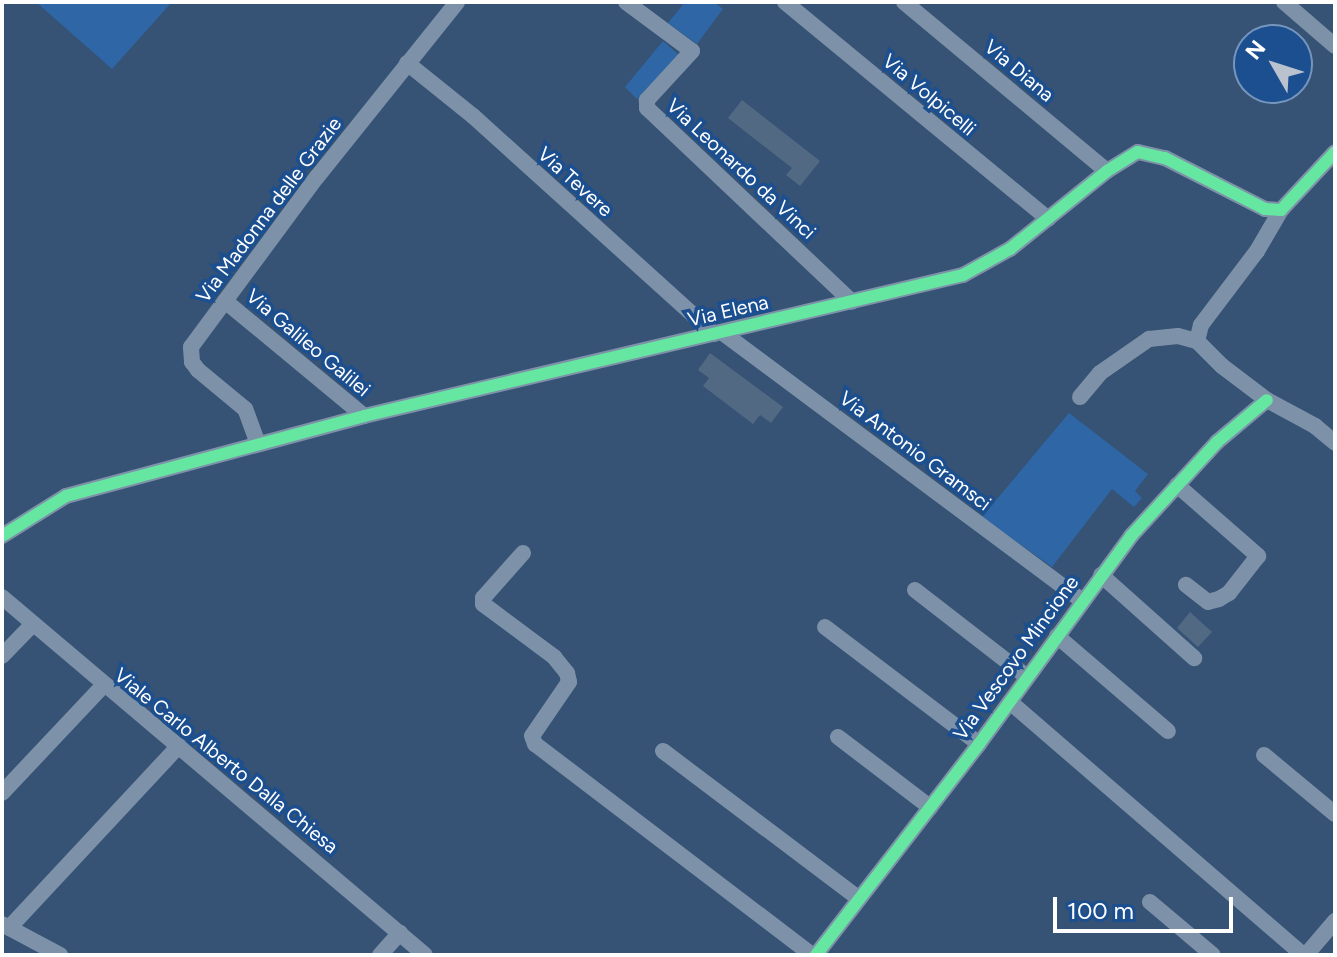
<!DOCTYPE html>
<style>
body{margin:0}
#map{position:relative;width:1337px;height:957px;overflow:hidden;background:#365274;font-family:Figtree,sans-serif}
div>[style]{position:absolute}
.green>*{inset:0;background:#2f66a5}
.building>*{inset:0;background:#526984}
.minor>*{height:16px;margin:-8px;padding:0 8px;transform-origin:8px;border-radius:8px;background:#7d92a8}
.cycleway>*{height:12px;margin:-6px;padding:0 6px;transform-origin:6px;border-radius:6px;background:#66e7a1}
span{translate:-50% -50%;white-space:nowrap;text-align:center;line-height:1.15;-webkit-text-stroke:7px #1b4f8f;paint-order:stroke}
.street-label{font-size:20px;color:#fff}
.frame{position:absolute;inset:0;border:4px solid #fff;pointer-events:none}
.north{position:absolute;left:1233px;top:24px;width:80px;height:80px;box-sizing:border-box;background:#1b4f8f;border:2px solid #7695bc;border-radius:50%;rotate:309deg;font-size:22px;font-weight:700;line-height:32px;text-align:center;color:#fff}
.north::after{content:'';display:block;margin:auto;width:28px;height:36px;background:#b9c2ce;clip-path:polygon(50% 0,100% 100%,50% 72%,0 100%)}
.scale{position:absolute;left:1053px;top:897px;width:180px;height:36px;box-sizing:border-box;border:4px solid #fff;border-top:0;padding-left:10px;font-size:24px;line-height:28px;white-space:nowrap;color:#fff;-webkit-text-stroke:6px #1b4f8f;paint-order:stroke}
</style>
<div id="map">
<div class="green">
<div style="clip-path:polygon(36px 2px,172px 2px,112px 69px)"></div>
<div style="clip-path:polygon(685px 2px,714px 2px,723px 9px,697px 44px,668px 23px)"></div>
<div style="clip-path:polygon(663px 41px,679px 55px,637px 99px,625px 87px)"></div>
<div style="clip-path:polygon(1069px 413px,1148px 474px,1135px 491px,1142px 498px,1134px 507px,1112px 489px,1052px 567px,982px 517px)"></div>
</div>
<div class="building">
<div style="clip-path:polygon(742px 100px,820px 161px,800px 186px,786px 175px,792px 168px,728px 118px)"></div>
<div style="clip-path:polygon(710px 353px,783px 407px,771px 423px,760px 415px,753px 424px,703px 386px,709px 378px,698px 370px)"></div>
<div style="clip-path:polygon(1190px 612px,1212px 632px,1198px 647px,1177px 628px)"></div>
</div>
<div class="minor">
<div style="left:626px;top:2px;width:82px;rotate:36.6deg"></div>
<div style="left:692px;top:51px;width:67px;rotate:132.6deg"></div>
<div style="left:647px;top:100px;width:8px;rotate:90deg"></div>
<div style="left:647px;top:108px;width:282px;rotate:43.4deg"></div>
<div style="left:785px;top:2px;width:341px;rotate:39.5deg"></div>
<div style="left:904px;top:2px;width:264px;rotate:39.8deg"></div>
<div style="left:1284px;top:2px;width:67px;rotate:40.8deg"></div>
<div style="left:407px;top:63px;width:85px;rotate:38.8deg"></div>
<div style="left:473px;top:116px;width:325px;rotate:42.1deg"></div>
<div style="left:1281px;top:210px;width:48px;rotate:120.3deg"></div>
<div style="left:1257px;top:251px;width:93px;rotate:127.1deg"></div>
<div style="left:1201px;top:325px;width:16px;rotate:104deg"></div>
<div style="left:1197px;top:341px;width:35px;rotate:45deg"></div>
<div style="left:1222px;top:366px;width:56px;rotate:37.1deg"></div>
<div style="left:1267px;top:400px;width:55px;rotate:28.4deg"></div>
<div style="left:1315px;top:426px;width:26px;rotate:40deg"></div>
<div style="left:225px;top:301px;width:180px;rotate:39.6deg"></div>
<div style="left:723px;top:333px;width:449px;rotate:36.7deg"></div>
<div style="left:1080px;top:397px;width:31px;rotate:-50deg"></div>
<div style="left:1100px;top:373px;width:60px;rotate:-34.8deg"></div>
<div style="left:1149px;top:339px;width:29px;rotate:-6deg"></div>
<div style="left:1178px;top:336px;width:20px;rotate:15deg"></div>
<div style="left:258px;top:444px;width:37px;rotate:-110deg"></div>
<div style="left:245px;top:409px;width:61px;rotate:-140.3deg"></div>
<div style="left:198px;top:370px;width:10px;rotate:-127deg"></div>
<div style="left:192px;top:362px;width:15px;rotate:-94deg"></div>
<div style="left:191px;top:347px;width:212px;rotate:-53.5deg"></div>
<div style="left:317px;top:177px;width:224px;rotate:-51.3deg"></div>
<div style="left:1177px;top:485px;width:108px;rotate:41.2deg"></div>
<div style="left:1258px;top:556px;width:47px;rotate:128.1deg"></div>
<div style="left:1229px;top:593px;width:12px;rotate:149deg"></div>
<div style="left:1219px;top:599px;width:11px;rotate:165deg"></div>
<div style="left:1208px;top:602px;width:28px;rotate:-142deg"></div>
<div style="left:2px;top:536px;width:75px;rotate:-32deg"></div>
<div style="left:66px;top:496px;width:309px;rotate:-15deg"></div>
<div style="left:364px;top:416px;width:615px;rotate:-13.25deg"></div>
<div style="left:963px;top:275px;width:54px;rotate:-29deg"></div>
<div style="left:1010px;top:249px;width:124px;rotate:-38.8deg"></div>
<div style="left:1107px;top:171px;width:36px;rotate:-32deg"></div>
<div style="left:1138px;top:152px;width:28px;rotate:13deg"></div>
<div style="left:1165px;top:158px;width:112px;rotate:27deg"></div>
<div style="left:1265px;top:209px;width:16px;rotate:4deg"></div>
<div style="left:1281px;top:210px;width:79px;rotate:-47deg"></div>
<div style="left:523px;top:553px;width:60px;rotate:131.6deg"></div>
<div style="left:483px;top:598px;width:6px;rotate:90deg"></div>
<div style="left:483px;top:604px;width:89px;rotate:36.7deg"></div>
<div style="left:554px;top:657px;width:21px;rotate:51deg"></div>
<div style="left:567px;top:673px;width:9px;rotate:77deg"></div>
<div style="left:569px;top:682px;width:65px;rotate:124.4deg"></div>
<div style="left:532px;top:736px;width:9px;rotate:69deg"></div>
<div style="left:535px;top:744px;width:348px;rotate:37.3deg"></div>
<div style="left:1101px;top:575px;width:125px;rotate:41.7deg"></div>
<div style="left:915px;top:590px;width:142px;rotate:37.8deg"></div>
<div style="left:2px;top:597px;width:554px;rotate:40.24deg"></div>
<div style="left:825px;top:627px;width:193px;rotate:37.2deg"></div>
<div style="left:1057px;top:636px;width:146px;rotate:40.6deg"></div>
<div style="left:2px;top:656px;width:45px;rotate:-45.9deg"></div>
<div style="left:1010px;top:702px;width:387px;rotate:40.8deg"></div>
<div style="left:838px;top:737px;width:116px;rotate:37.3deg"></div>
<div style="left:663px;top:751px;width:244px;rotate:37deg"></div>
<div style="left:1264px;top:755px;width:92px;rotate:39.7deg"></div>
<div style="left:2px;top:793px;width:147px;rotate:-46.7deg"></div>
<div style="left:1150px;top:902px;width:82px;rotate:40.1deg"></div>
<div style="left:2px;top:924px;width:66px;rotate:28.1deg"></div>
<div style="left:9px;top:928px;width:249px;rotate:-47deg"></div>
<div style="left:380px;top:955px;width:30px;rotate:-48deg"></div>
<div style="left:816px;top:955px;width:267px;rotate:-52.3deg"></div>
<div style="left:979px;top:744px;width:258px;rotate:-53.8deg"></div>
<div style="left:1131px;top:536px;width:127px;rotate:-47.5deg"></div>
<div style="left:1217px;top:442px;width:65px;rotate:-40deg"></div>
<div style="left:1306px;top:955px;width:45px;rotate:-49.5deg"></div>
</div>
<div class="cycleway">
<div style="left:2px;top:536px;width:75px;rotate:-32deg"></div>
<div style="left:66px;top:496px;width:309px;rotate:-15deg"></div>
<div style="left:364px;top:416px;width:615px;rotate:-13.25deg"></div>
<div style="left:963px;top:275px;width:54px;rotate:-29deg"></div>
<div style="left:1010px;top:249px;width:124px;rotate:-38.8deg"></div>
<div style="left:1107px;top:171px;width:36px;rotate:-32deg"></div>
<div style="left:1138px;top:152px;width:28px;rotate:13deg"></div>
<div style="left:1165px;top:158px;width:112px;rotate:27deg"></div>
<div style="left:1265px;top:209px;width:16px;rotate:4deg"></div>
<div style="left:1281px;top:210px;width:79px;rotate:-47deg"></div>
<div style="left:816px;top:955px;width:267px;rotate:-52.3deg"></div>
<div style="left:979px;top:744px;width:258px;rotate:-53.8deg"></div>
<div style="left:1131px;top:536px;width:127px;rotate:-47.5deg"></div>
<div style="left:1217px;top:442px;width:65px;rotate:-40deg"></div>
</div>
<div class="street-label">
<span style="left:1019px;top:71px;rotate:40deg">Via Diana</span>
<span style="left:929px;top:95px;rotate:40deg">Via Volpicelli</span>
<span style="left:741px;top:169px;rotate:43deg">Via Leonardo da Vinci</span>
<span style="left:575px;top:182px;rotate:42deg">Via Tevere</span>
<span style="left:269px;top:210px;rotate:-53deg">Via Madonna delle Grazie</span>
<span style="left:728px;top:311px;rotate:-13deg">Via Elena</span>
<span style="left:308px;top:343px;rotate:40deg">Via Galileo Galilei</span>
<span style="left:915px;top:451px;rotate:37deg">Via Antonio Gramsci</span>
<span style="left:1016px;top:658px;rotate:-54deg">Via Vescovo Mincione</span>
<span style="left:226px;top:761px;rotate:39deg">Viale Carlo Alberto Dalla Chiesa</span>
</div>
<div class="frame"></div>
<div class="north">N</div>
<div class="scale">100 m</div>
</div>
